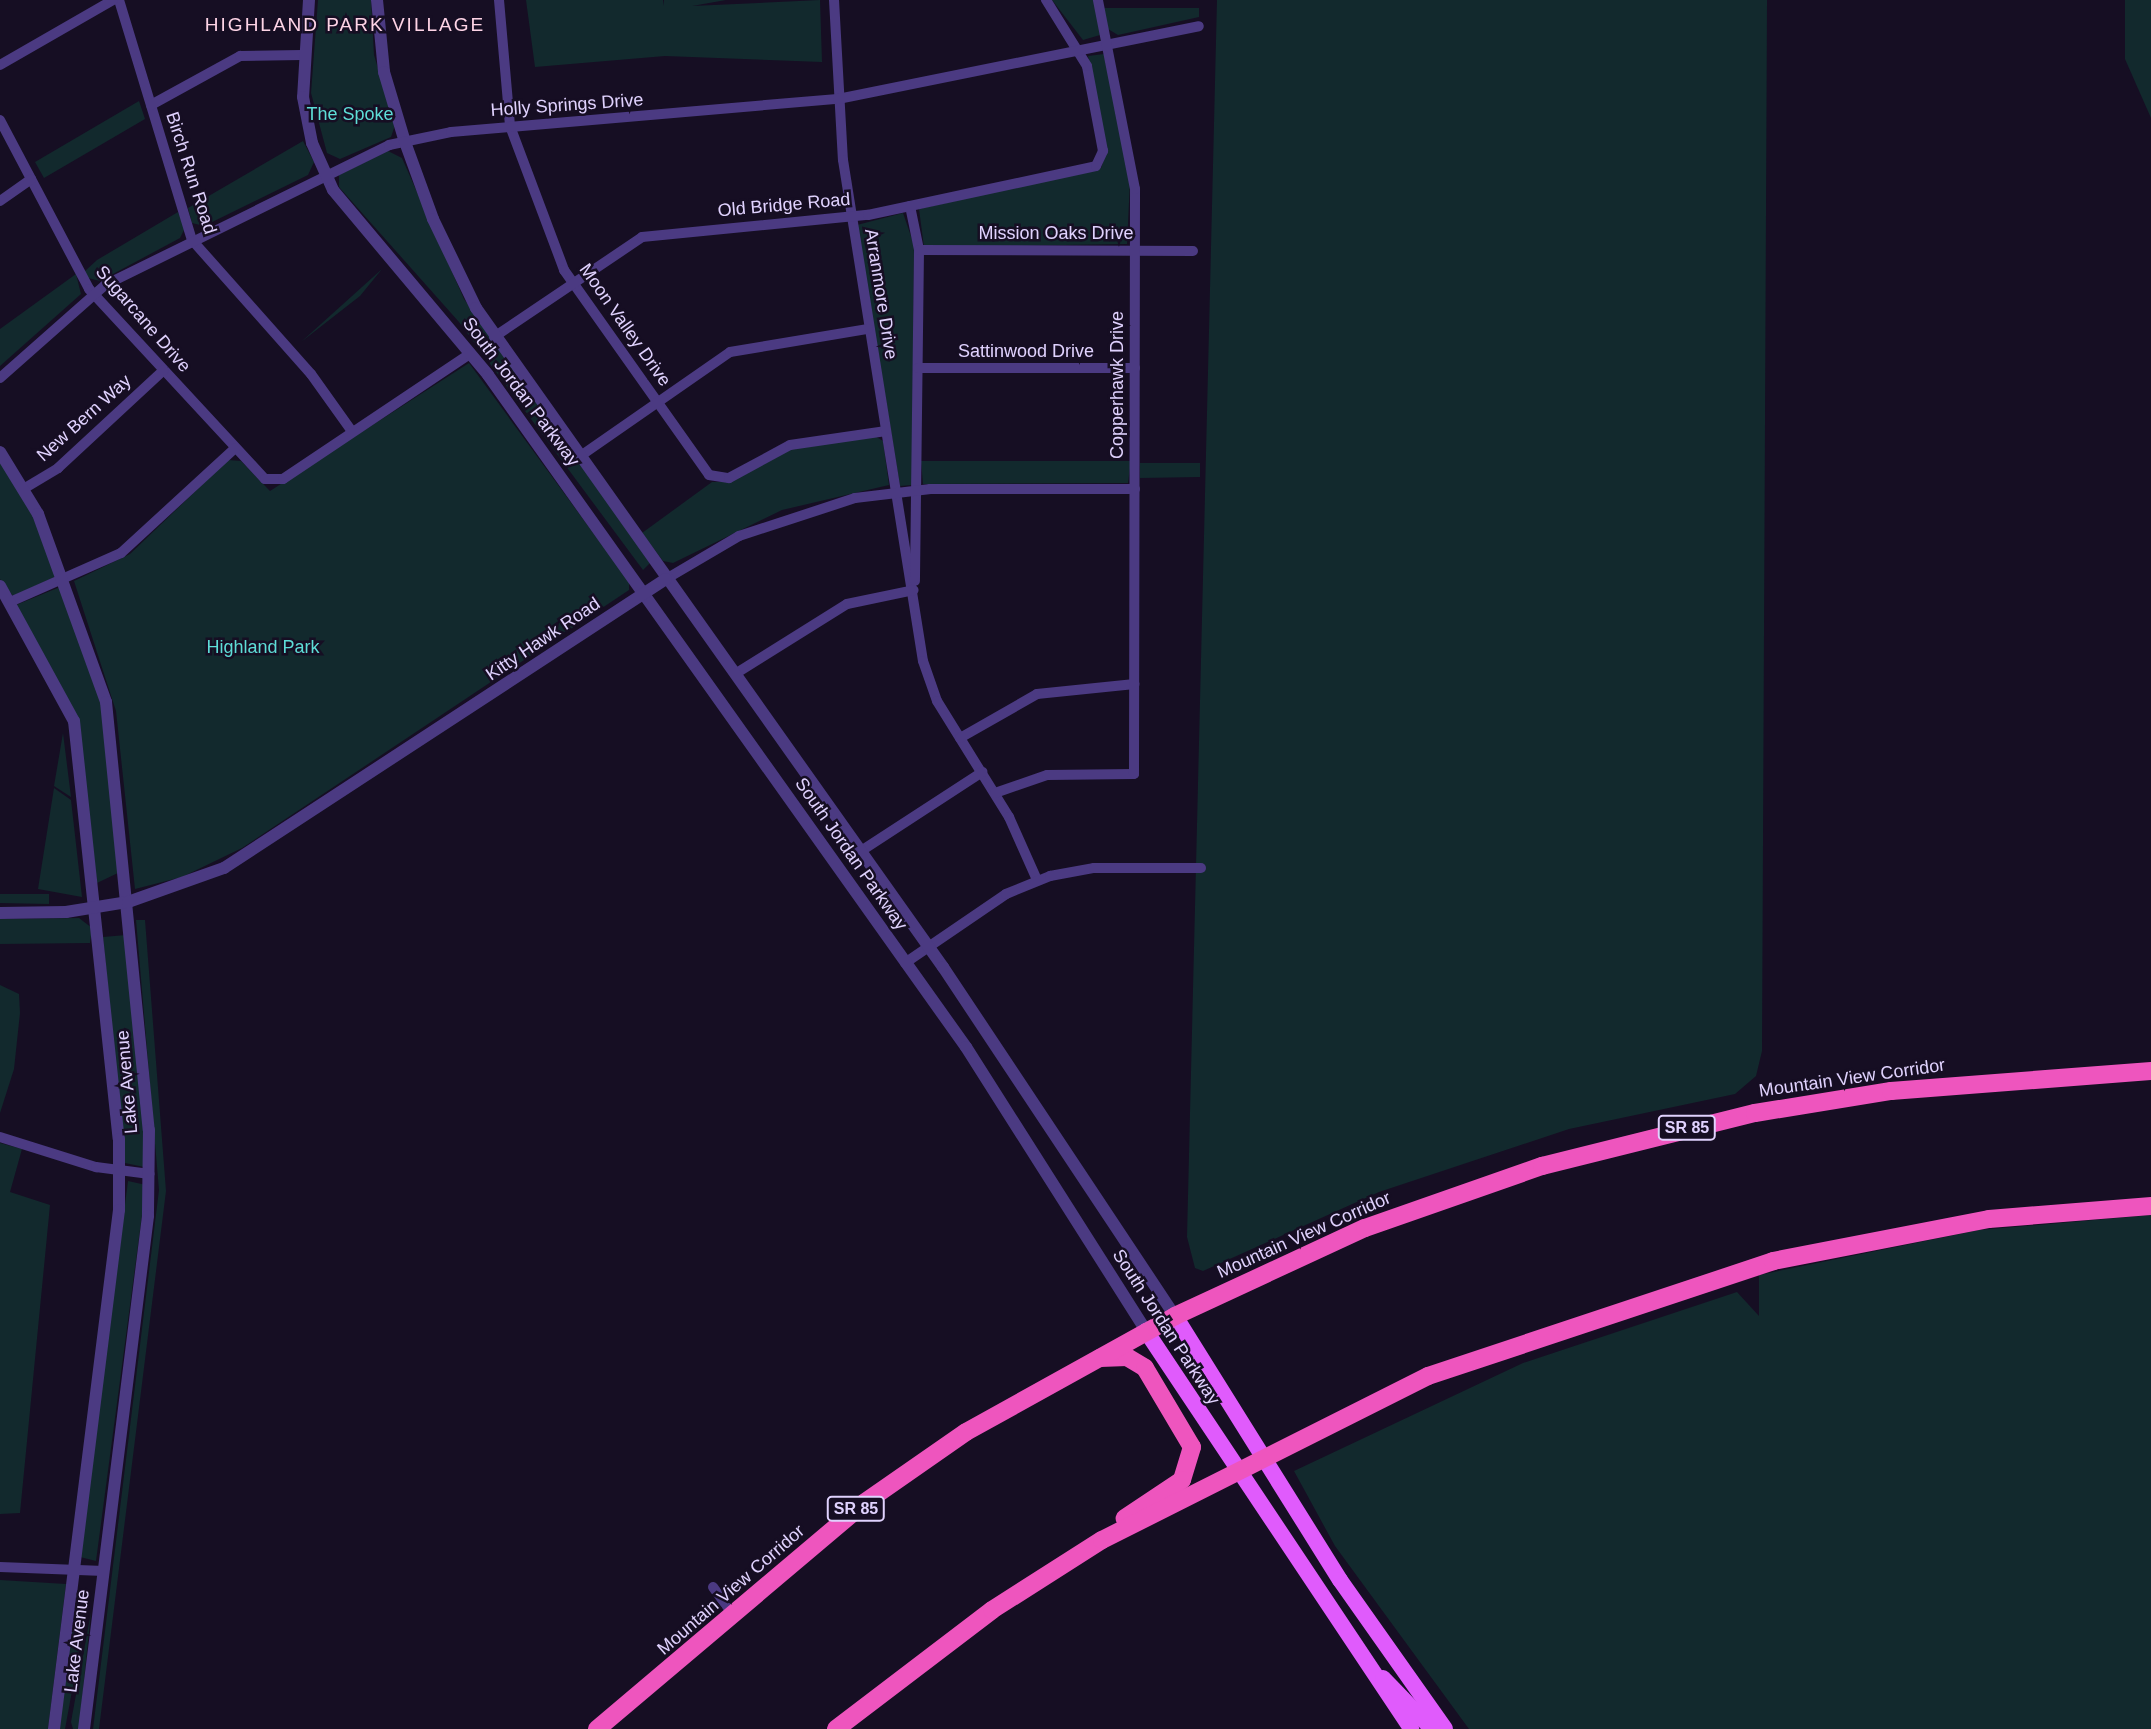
<!DOCTYPE html>
<style>
body{margin:0}
#map{position:relative;width:2151px;height:1729px;overflow:hidden;background:#160e23;font-family:Arial,sans-serif}
div>[style]{position:absolute}
.green>*{inset:0;background:#12292d}
.minor>*{height:10px;margin:-5px;padding:0 5px;transform-origin:5px;border-radius:5px;background:#4b3a82}
.tertiary>*{height:12px;margin:-6px;padding:0 6px;transform-origin:6px;border-radius:6px;background:#4b3a82}
.primary>*{height:16px;margin:-8px;padding:0 8px;transform-origin:8px;border-radius:8px;background:#e05bfc}
.trunk>*{height:18px;margin:-9px;padding:0 9px;transform-origin:9px;border-radius:9px;background:#ee55be}
span{translate:-50% -50%;white-space:nowrap;text-align:center;line-height:1.15;-webkit-text-stroke:5px #160e23;paint-order:stroke}
.shield-label span{padding:2px 5px;background:#160e23;border:2px solid;border-radius:5px;-webkit-text-stroke-width:0}
.shield-label{font-size:16px;color:#e0d2fe;font-weight:700}
.street-label{font-size:18px;color:#e0d2fe}
.park-label{font-size:18px;color:#5eddd7}
.neighbourhood-label{font-size:19px;color:#fed4e6;letter-spacing:2px}
</style>
<div id="map">
<div class="green">
<div style="clip-path:polygon(318px 0,371px 0,374px 55px,395px 125px,391px 137px,340px 159px,327px 153px,311px 93px)"></div>
<div style="clip-path:polygon(526px 0,663px 0,664px 6px,664px 0,726px 0,692px 6px,820px 0,822px 62px,665px 56px,535px 67px)"></div>
<div style="clip-path:polygon(1052px 0,1095px 0,1100px 35px,1083px 40px)"></div>
<div style="clip-path:polygon(1217px 0,1767px 0,1762px 1051px,1756px 1076px,1735px 1094px,1569px 1129px,1379px 1192px,1203px 1271px,1195px 1268px,1187px 1237px)"></div>
<div style="clip-path:polygon(2125px 0,2151px 0,2151px 118px,2125px 59px)"></div>
<div style="clip-path:polygon(1104px 8px,1199px 8px,1199px 17px,1118px 35px,1108px 29px)"></div>
<div style="clip-path:polygon(1104px 54px,1130px 181px,1127px 244px,924px 247px,919px 209px,1101px 168px,1107px 151px,1088px 56px)"></div>
<div style="clip-path:polygon(139px 101px,145px 119px,44px 178px,35px 162px)"></div>
<div style="clip-path:polygon(303px 141px,314px 162px,308px 175px,204px 226px,192px 223px,188px 208px)"></div>
<div style="clip-path:polygon(388px 151px,402px 158px,464px 299px,650px 563px,643px 570px,459px 322px,339px 187px,339px 175px)"></div>
<div style="clip-path:polygon(178px 212px,185px 228px,180px 238px,100px 281px,88px 278px,84px 272px,97px 260px)"></div>
<div style="clip-path:polygon(903px 213px,914px 245px,912px 485px,900px 486px,857px 225px)"></div>
<div style="clip-path:polygon(382px 269px,360px 296px,301px 342px)"></div>
<div style="clip-path:polygon(76px 274px,81px 294px,0 366px,0 329px)"></div>
<div style="clip-path:polygon(469px 363px,629px 582px,629px 590px,242px 848px,182px 877px,135px 889px,116px 711px,74px 581px,130px 554px,228px 460px,241px 461px,270px 491px)"></div>
<div style="clip-path:polygon(875px 436px,883px 441px,889px 485px,782px 510px,673px 563px,663px 561px,642px 533px,712px 482px,729px 482px,787px 449px)"></div>
<div style="clip-path:polygon(0 459px,23px 493px,57px 576px,13px 596px,0 579px)"></div>
<div style="clip-path:polygon(921px 461px,1131px 461px,1128px 483px,923px 484px)"></div>
<div style="clip-path:polygon(1140px 463px,1200px 463px,1200px 477px,1140px 478px)"></div>
<div style="clip-path:polygon(60px 587px,100px 693px,120px 872px,97px 883px,77px 716px,16px 605px)"></div>
<div style="clip-path:polygon(63px 733px,71px 797px,54px 786px)"></div>
<div style="clip-path:polygon(54px 788px,71px 800px,82px 897px,38px 889px)"></div>
<div style="clip-path:polygon(0 894px,49px 894px,49px 904px,0 903px)"></div>
<div style="clip-path:polygon(79px 918px,92px 928px,90px 943px,0 944px,0 919px)"></div>
<div style="clip-path:polygon(136px 920px,145px 920px,166px 1191px,99px 1729px,93px 1729px,159px 1190px)"></div>
<div style="clip-path:polygon(126px 935px,145px 1133px,144px 1167px,125px 1163px,103px 937px)"></div>
<div style="clip-path:polygon(0 985px,19px 994px,20px 1013px,14px 1069px,0 1113px)"></div>
<div style="clip-path:polygon(0 1143px,22px 1149px,10px 1192px,50px 1205px,20px 1513px,0 1514px)"></div>
<div style="clip-path:polygon(128px 1181px,146px 1185px,96px 1561px,80px 1557px)"></div>
<div style="clip-path:polygon(2151px 1215px,2151px 1729px,1469px 1729px,1335px 1546px,1294px 1471px,1523px 1363px,1737px 1292px,1759px 1316px,1759px 1275px,1979px 1230px)"></div>
<div style="clip-path:polygon(0 1580px,66px 1584px,48px 1729px,0 1729px)"></div>
<div style="clip-path:polygon(76px 1593px,85px 1594px,83px 1631px,65px 1729px,59px 1729px)"></div>
<div style="clip-path:polygon(91px 1612px,79px 1729px,73px 1729px,71px 1722px)"></div>
</div>
<div class="minor">
<div style="left:119px;top:0;width:251px;rotate:73.1deg"></div>
<div style="left:192px;top:240px;width:179px;rotate:48.4deg"></div>
<div style="left:311px;top:374px;width:69px;rotate:54.5deg"></div>
<div style="left:499px;top:0;width:126px;rotate:85deg"></div>
<div style="left:510px;top:126px;width:154px;rotate:69.4deg"></div>
<div style="left:564px;top:270px;width:251px;rotate:54.7deg"></div>
<div style="left:709px;top:475px;width:20px;rotate:9deg"></div>
<div style="left:729px;top:478px;width:69px;rotate:-28.4deg"></div>
<div style="left:790px;top:445px;width:97px;rotate:-8.3deg"></div>
<div style="left:834px;top:0;width:160px;rotate:86.8deg"></div>
<div style="left:843px;top:160px;width:507px;rotate:80.93deg"></div>
<div style="left:923px;top:661px;width:42px;rotate:70.7deg"></div>
<div style="left:937px;top:701px;width:137px;rotate:58.2deg"></div>
<div style="left:1009px;top:817px;width:69px;rotate:66deg"></div>
<div style="left:0;top:65px;width:130px;rotate:-29.9deg"></div>
<div style="left:151px;top:105px;width:102px;rotate:-28.8deg"></div>
<div style="left:240px;top:56px;width:62px;rotate:-0.9deg"></div>
<div style="left:0;top:120px;width:191px;rotate:62.2deg"></div>
<div style="left:89px;top:289px;width:259px;rotate:47.2deg"></div>
<div style="left:265px;top:479px;width:18px"></div>
<div style="left:283px;top:479px;width:226px;rotate:-33.8deg"></div>
<div style="left:0;top:201px;width:38px;rotate:-35deg"></div>
<div style="left:910px;top:206px;width:45px;rotate:78.4deg"></div>
<div style="left:919px;top:250px;width:331px;rotate:90.7deg"></div>
<div style="left:919px;top:250px;width:274px;rotate:0.2deg"></div>
<div style="left:494px;top:337px;width:179px;rotate:-34deg"></div>
<div style="left:642px;top:237px;width:227px;rotate:-5.6deg"></div>
<div style="left:868px;top:215px;width:233px;rotate:-12.1deg"></div>
<div style="left:1096px;top:166px;width:17px;rotate:-65deg"></div>
<div style="left:1103px;top:151px;width:86px;rotate:-100.7deg"></div>
<div style="left:1087px;top:66px;width:78px;rotate:-121.8deg"></div>
<div style="left:918px;top:368px;width:217px"></div>
<div style="left:0;top:378px;width:140px;rotate:-41.5deg"></div>
<div style="left:105px;top:285px;width:317px;rotate:-26.2deg"></div>
<div style="left:389px;top:145px;width:63px;rotate:-11.8deg"></div>
<div style="left:451px;top:132px;width:388px;rotate:-4.9deg"></div>
<div style="left:838px;top:99px;width:368px;rotate:-11.4deg"></div>
<div style="left:579px;top:457px;width:184px;rotate:-34.8deg"></div>
<div style="left:730px;top:352px;width:140px;rotate:-9.5deg"></div>
<div style="left:25px;top:488px;width:39px;rotate:-31deg"></div>
<div style="left:58px;top:468px;width:144px;rotate:-42.8deg"></div>
<div style="left:666px;top:579px;width:85px;rotate:-30.5deg"></div>
<div style="left:739px;top:536px;width:122px;rotate:-18.1deg"></div>
<div style="left:855px;top:498px;width:76px;rotate:-6.8deg"></div>
<div style="left:930px;top:489px;width:205px"></div>
<div style="left:10px;top:602px;width:121px;rotate:-23.8deg"></div>
<div style="left:121px;top:553px;width:155px;rotate:-42.6deg"></div>
<div style="left:735px;top:674px;width:132px;rotate:-32deg"></div>
<div style="left:847px;top:604px;width:68px;rotate:-11.8deg"></div>
<div style="left:960px;top:738px;width:89px;rotate:-29.7deg"></div>
<div style="left:1037px;top:694px;width:98px;rotate:-5.9deg"></div>
<div style="left:995px;top:793px;width:55px;rotate:-19.1deg"></div>
<div style="left:1047px;top:775px;width:87px;rotate:-0.7deg"></div>
<div style="left:1134px;top:774px;width:585px;rotate:-89.9deg"></div>
<div style="left:1135px;top:189px;width:193px;rotate:-101.1deg"></div>
<div style="left:861px;top:851px;width:145px;rotate:-33.1deg"></div>
<div style="left:905px;top:963px;width:122px;rotate:-34.3deg"></div>
<div style="left:1006px;top:894px;width:48px;rotate:-22.2deg"></div>
<div style="left:1050px;top:876px;width:45px;rotate:-10.3deg"></div>
<div style="left:1094px;top:868px;width:107px"></div>
<div style="left:0;top:1137px;width:101px;rotate:17.4deg"></div>
<div style="left:96px;top:1167px;width:54px;rotate:7.4deg"></div>
<div style="left:0;top:1567px;width:104px;rotate:2.2deg"></div>
<div style="left:713px;top:1587px;width:36px;rotate:54deg"></div>
</div>
<div class="tertiary">
<div style="left:309px;top:0;width:97px;rotate:93.5deg"></div>
<div style="left:303px;top:97px;width:47px;rotate:78.9deg"></div>
<div style="left:312px;top:143px;width:51px;rotate:65.9deg"></div>
<div style="left:333px;top:190px;width:241px;rotate:50deg"></div>
<div style="left:488px;top:375px;width:825px;rotate:54.58deg"></div>
<div style="left:966px;top:1047px;width:336px;rotate:57.6deg"></div>
<div style="left:377px;top:0;width:72px;rotate:84.4deg"></div>
<div style="left:384px;top:72px;width:73px;rotate:73.3deg"></div>
<div style="left:405px;top:142px;width:82px;rotate:70deg"></div>
<div style="left:433px;top:219px;width:99px;rotate:64.2deg"></div>
<div style="left:476px;top:308px;width:808px;rotate:54.68deg"></div>
<div style="left:943px;top:967px;width:419px;rotate:56.4deg"></div>
<div style="left:0;top:452px;width:73px;rotate:58.5deg"></div>
<div style="left:38px;top:514px;width:200px;rotate:70.1deg"></div>
<div style="left:106px;top:702px;width:430px;rotate:84.3deg"></div>
<div style="left:149px;top:1130px;width:86px;rotate:90.7deg"></div>
<div style="left:148px;top:1216px;width:517px;rotate:97.11deg"></div>
<div style="left:0;top:586px;width:154px;rotate:61.3deg"></div>
<div style="left:74px;top:721px;width:420px;rotate:83.9deg"></div>
<div style="left:119px;top:1139px;width:71px;rotate:90deg"></div>
<div style="left:119px;top:1210px;width:523px;rotate:97.14deg"></div>
<div style="left:0;top:913px;width:66px;rotate:-0.9deg"></div>
<div style="left:66px;top:912px;width:63px;rotate:-9.2deg"></div>
<div style="left:128px;top:902px;width:102px;rotate:-19.5deg"></div>
<div style="left:224px;top:868px;width:528px;rotate:-33.18deg"></div>
</div>
<div class="primary">
<div style="left:1175px;top:1316px;width:311px;rotate:58deg"></div>
<div style="left:1340px;top:1580px;width:182px;rotate:54.8deg"></div>
<div style="left:1146px;top:1331px;width:478px;rotate:56.3deg"></div>
<div style="left:1383px;top:1678px;width:71px;rotate:46.1deg"></div>
</div>
<div class="trunk">
<div style="left:1100px;top:1358px;width:27px;rotate:-2deg"></div>
<div style="left:1127px;top:1357px;width:21px;rotate:31deg"></div>
<div style="left:1145px;top:1368px;width:92px;rotate:59.3deg"></div>
<div style="left:1192px;top:1447px;width:34px;rotate:107deg"></div>
<div style="left:1182px;top:1480px;width:69px;rotate:146.3deg"></div>
<div style="left:597px;top:1729px;width:350px;rotate:-40.2deg"></div>
<div style="left:864px;top:1503px;width:124px;rotate:-34.8deg"></div>
<div style="left:966px;top:1432px;width:239px;rotate:-29deg"></div>
<div style="left:1175px;top:1316px;width:209px;rotate:-24.9deg"></div>
<div style="left:1365px;top:1228px;width:188px;rotate:-19.3deg"></div>
<div style="left:1542px;top:1166px;width:219px;rotate:-14deg"></div>
<div style="left:1755px;top:1113px;width:138px;rotate:-9.2deg"></div>
<div style="left:1891px;top:1091px;width:261px;rotate:-4.4deg"></div>
<div style="left:836px;top:1729px;width:196px;rotate:-37.3deg"></div>
<div style="left:992px;top:1610px;width:130px;rotate:-32.5deg"></div>
<div style="left:1102px;top:1540px;width:365px;rotate:-26.7deg"></div>
<div style="left:1428px;top:1376px;width:364px;rotate:-18.4deg"></div>
<div style="left:1773px;top:1261px;width:220px;rotate:-11deg"></div>
<div style="left:1989px;top:1219px;width:163px;rotate:-4.6deg"></div>
</div>
<div class="shield-label">
<span style="left:1687px;top:1128px">SR 85</span>
<span style="left:856px;top:1509px">SR 85</span>
</div>
<div class="street-label">
<span style="left:567px;top:105px;rotate:-4deg">Holly Springs Drive</span>
<span style="left:191px;top:173px;rotate:72deg">Birch Run Road</span>
<span style="left:784px;top:205px;rotate:-5deg">Old Bridge Road</span>
<span style="left:1056px;top:233px">Mission Oaks Drive</span>
<span style="left:881px;top:294px;rotate:81deg">Arranmore Drive</span>
<span style="left:143px;top:319px;rotate:49deg">Sugarcane Drive</span>
<span style="left:625px;top:325px;rotate:55deg">Moon Valley Drive</span>
<span style="left:1026px;top:351px">Sattinwood Drive</span>
<span style="left:1117px;top:385px;rotate:-90deg">Copperhawk Drive</span>
<span style="left:521px;top:392px;rotate:53deg">South Jordan Parkway</span>
<span style="left:84px;top:418px;rotate:-42deg">New Bern Way</span>
<span style="left:543px;top:639px;rotate:-34deg">Kitty Hawk Road</span>
<span style="left:851px;top:854px;rotate:55deg">South Jordan Parkway</span>
<span style="left:1852px;top:1078px;rotate:-8deg">Mountain View Corridor</span>
<span style="left:127px;top:1082px;rotate:-95deg">Lake Avenue</span>
<span style="left:1304px;top:1235px;rotate:-24deg">Mountain View Corridor</span>
<span style="left:1166px;top:1327px;rotate:57deg">South Jordan Parkway</span>
<span style="left:731px;top:1590px;rotate:-41deg">Mountain View Corridor</span>
<span style="left:77px;top:1641px;rotate:-83deg">Lake Avenue</span>
</div>
<div class="park-label">
<span style="left:350px;top:114px">The Spoke</span>
<span style="left:263px;top:647px">Highland Park</span>
</div>
<div class="neighbourhood-label">
<span style="left:345px;top:25px">HIGHLAND PARK VILLAGE</span>
</div>
</div>
